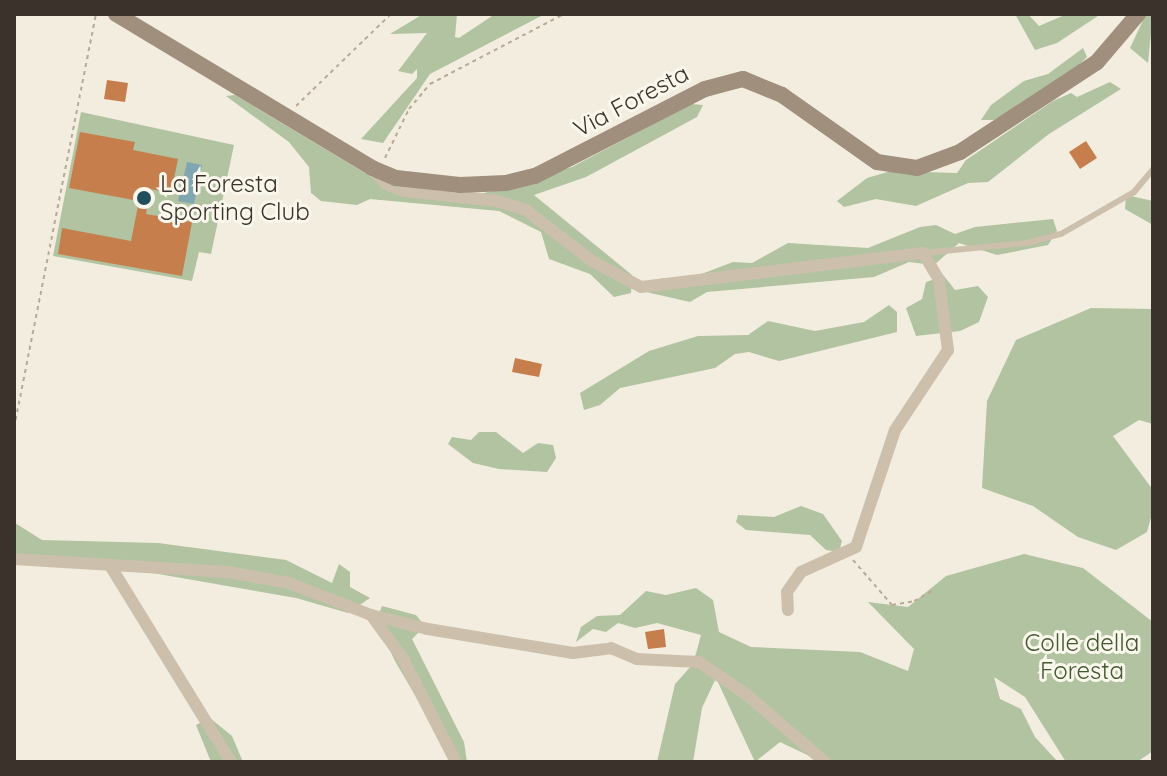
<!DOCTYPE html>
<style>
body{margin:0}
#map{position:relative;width:1167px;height:776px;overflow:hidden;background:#f3ede0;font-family:Quicksand,sans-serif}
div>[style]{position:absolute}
.green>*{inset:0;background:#b1c3a0}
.water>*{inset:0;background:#7fa6b1}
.building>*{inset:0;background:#c67e4c}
.path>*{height:2px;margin-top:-1px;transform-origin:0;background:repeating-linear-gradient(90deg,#b8aa96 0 4px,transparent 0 8px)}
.lane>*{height:6px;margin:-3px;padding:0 3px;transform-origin:3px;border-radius:3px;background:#ccc0ac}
.street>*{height:12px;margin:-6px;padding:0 6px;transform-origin:6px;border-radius:6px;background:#ccc0ac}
.secondary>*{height:16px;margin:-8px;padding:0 8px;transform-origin:8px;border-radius:8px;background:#a08f7d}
.dots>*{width:22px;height:22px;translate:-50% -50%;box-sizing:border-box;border:4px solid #faf7ed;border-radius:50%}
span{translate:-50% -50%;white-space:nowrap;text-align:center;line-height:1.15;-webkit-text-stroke:6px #faf7ed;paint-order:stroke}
.street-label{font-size:24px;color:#3a322b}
.poi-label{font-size:24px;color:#3a322b}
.left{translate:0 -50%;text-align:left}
.park-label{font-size:24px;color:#42582e}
.frame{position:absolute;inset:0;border:16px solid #3a322b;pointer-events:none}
</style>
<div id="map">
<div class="green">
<div style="clip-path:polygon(423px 14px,457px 14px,455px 37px,459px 38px,495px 14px,545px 14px,430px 74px,383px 143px,361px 139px,417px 78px,417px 69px,412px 74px,398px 71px,427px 33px,390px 34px)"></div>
<div style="clip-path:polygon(1015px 14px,1028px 14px,1039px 26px,1067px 14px,1101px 14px,1057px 43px,1035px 50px)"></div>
<div style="clip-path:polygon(1146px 14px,1153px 14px,1148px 63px,1130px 48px)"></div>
<div style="clip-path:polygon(1083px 48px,1087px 57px,1065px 79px,994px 120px,981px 120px,991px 105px,1024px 81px,1048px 74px)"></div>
<div style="clip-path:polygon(1110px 82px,1121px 89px,1049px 134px,988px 182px,968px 183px,916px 206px,876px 199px,844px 207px,837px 201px,867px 178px,891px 171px,957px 173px,966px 160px,1053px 101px,1071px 93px,1077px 97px)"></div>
<div style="clip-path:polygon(235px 95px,380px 182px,481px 194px,572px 167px,691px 104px,703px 105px,697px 117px,586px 177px,534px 195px,632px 275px,631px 293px,614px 297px,590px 274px,549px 259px,541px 232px,499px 211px,370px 199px,357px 205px,321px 201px,311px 193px,309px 167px,289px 142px,226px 96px)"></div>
<div style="clip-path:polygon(81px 112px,234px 145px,211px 254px,199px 252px,192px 281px,53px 256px)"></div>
<div style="clip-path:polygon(1126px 195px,1153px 201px,1153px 225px,1125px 209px)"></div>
<div style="clip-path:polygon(1053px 219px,1057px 231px,1048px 245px,997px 255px,959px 243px,934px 265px,909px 262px,874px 277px,707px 292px,690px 302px,646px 292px,647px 284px,663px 278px,691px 278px,733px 262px,752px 263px,788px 243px,868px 248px,920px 227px,936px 225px,955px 234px,975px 227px)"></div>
<div style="clip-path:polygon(944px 276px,955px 290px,978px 286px,988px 297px,979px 322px,960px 331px,916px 336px,906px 308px,922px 299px,926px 282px)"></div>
<div style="clip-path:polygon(889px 305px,897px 312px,897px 332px,779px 361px,749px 352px,735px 354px,715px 368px,620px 388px,600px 405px,584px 410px,580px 393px,649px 351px,698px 336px,748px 335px,768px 321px,815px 331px,864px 322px)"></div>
<div style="clip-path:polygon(1091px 308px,1153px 309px,1153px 424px,1139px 420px,1113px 436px,1153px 490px,1153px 510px,1147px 532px,1116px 550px,1078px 537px,1033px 506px,982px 488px,987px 401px,1016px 340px)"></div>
<div style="clip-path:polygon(479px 432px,496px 432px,523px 453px,538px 443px,553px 445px,556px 458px,547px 472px,499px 469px,473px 463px,448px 444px,452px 437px,471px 440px)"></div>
<div style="clip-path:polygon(801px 506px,823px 514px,842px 541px,839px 552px,826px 550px,810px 535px,746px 530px,736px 522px,738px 515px,774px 517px)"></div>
<div style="clip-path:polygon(15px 523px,42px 540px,158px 543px,286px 560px,332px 583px,339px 564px,350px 572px,350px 587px,370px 598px,348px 613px,296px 598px,124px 568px,14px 562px)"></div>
<div style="clip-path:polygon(1024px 554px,1083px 568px,1153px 622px,1153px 751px,1137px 762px,1066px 762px,1025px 697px,994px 677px,1000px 699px,1021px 709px,1035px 737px,1058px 762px,822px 762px,780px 742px,755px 762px,716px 678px,702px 708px,693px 762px,657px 762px,675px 684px,693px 664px,701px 635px,657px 623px,635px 628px,618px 623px,606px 632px,593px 629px,576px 642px,581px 627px,597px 616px,620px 615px,646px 591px,666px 595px,696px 588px,713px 600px,719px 632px,751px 647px,860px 652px,908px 671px,914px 649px,868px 602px,908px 607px,946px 576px)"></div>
<div style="clip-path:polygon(382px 606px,416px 615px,425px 626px,412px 639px,464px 742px,467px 762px,454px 762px,395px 661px,376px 621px)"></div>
<div style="clip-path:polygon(210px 718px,232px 736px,243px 762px,211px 762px,196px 725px)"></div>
</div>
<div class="water">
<div style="clip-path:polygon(187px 162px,202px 165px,194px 204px,178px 201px)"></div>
</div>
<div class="building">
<div style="clip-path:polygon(107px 80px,128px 83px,125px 102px,104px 99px)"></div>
<div style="clip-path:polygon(80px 132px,135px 142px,133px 150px,178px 159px,171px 193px,150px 189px,146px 214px,192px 222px,182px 276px,58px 254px,62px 228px,131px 241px,139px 201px,69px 188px)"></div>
<div style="clip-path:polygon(1086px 141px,1097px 158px,1080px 169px,1069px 152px)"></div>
<div style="clip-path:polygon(515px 358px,542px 364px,539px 377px,512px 372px)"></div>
<div style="clip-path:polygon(664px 629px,666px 647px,648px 649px,645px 632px)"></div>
</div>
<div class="path">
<div style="left:296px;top:106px;width:132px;rotate:-44.1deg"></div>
<div style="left:385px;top:158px;width:55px;rotate:-63.9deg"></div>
<div style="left:409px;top:109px;width:33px;rotate:-50deg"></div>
<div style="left:430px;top:84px;width:151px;rotate:-27.6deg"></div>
<div style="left:14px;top:428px;width:422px;rotate:-78.8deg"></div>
<div style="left:853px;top:560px;width:60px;rotate:49.1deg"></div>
<div style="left:892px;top:605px;width:22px;rotate:-10deg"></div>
<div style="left:914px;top:601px;width:23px;rotate:-29deg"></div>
</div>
<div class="lane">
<div style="left:923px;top:253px;width:104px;rotate:-5.5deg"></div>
<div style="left:1027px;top:243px;width:35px;rotate:-15deg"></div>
<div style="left:1061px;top:234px;width:84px;rotate:-29.9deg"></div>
<div style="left:1134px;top:192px;width:30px;rotate:-50deg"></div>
</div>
<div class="street">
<div style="left:374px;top:170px;width:18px;rotate:49deg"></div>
<div style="left:386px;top:184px;width:19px;rotate:21deg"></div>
<div style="left:404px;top:191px;width:94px;rotate:6.1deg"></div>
<div style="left:497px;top:201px;width:30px;rotate:17deg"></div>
<div style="left:526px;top:210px;width:83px;rotate:37.7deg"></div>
<div style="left:592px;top:261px;width:55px;rotate:28deg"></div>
<div style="left:641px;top:287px;width:284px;rotate:-6.9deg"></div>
<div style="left:923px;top:253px;width:31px;rotate:59deg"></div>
<div style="left:939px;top:280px;width:71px;rotate:82.7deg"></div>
<div style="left:948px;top:350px;width:96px;rotate:123.5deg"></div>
<div style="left:895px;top:430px;width:123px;rotate:108.4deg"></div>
<div style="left:856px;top:547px;width:60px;rotate:155.6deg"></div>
<div style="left:801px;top:572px;width:24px;rotate:125deg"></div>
<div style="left:787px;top:592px;width:18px;rotate:87deg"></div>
<div style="left:14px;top:559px;width:214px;rotate:3.5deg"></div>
<div style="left:228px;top:572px;width:62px;rotate:10.2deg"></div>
<div style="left:289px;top:583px;width:88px;rotate:21.3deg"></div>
<div style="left:371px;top:615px;width:59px;rotate:13.8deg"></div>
<div style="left:428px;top:629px;width:147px;rotate:9.4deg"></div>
<div style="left:573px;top:653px;width:38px;rotate:-7deg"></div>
<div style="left:611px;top:648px;width:28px;rotate:23deg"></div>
<div style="left:637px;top:659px;width:62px;rotate:2.8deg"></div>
<div style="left:699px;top:662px;width:58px;rotate:34.5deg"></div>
<div style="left:747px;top:695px;width:103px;rotate:40.7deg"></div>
<div style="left:111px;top:567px;width:229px;rotate:58.4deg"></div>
<div style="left:371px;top:615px;width:52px;rotate:53.6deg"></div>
<div style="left:402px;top:657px;width:118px;rotate:62.8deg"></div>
</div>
<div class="secondary">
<div style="left:116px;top:14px;width:299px;rotate:31deg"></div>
<div style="left:372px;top:168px;width:26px;rotate:23deg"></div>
<div style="left:396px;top:178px;width:64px;rotate:6.2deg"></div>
<div style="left:460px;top:185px;width:46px;rotate:-2.5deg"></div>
<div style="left:506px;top:183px;width:30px;rotate:-14deg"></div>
<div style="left:535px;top:176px;width:191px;rotate:-27.1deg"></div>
<div style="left:705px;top:89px;width:39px;rotate:-15deg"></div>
<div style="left:743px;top:79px;width:42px;rotate:22.3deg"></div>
<div style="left:782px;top:95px;width:116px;rotate:35.2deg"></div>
<div style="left:877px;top:162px;width:40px;rotate:8.5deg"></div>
<div style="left:917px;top:168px;width:46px;rotate:-20.4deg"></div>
<div style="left:960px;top:152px;width:164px;rotate:-33.3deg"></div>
<div style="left:1097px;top:62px;width:63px;rotate:-49.5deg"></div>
</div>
<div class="dots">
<div style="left:144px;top:198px;background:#204e5c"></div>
</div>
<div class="street-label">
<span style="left:631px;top:101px;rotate:-28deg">Via Foresta</span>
</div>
<div class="poi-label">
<span class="left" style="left:160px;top:198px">La Foresta<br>Sporting Club</span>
</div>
<div class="park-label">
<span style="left:1082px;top:657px">Colle della<br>Foresta</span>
</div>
<div class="frame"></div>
</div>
